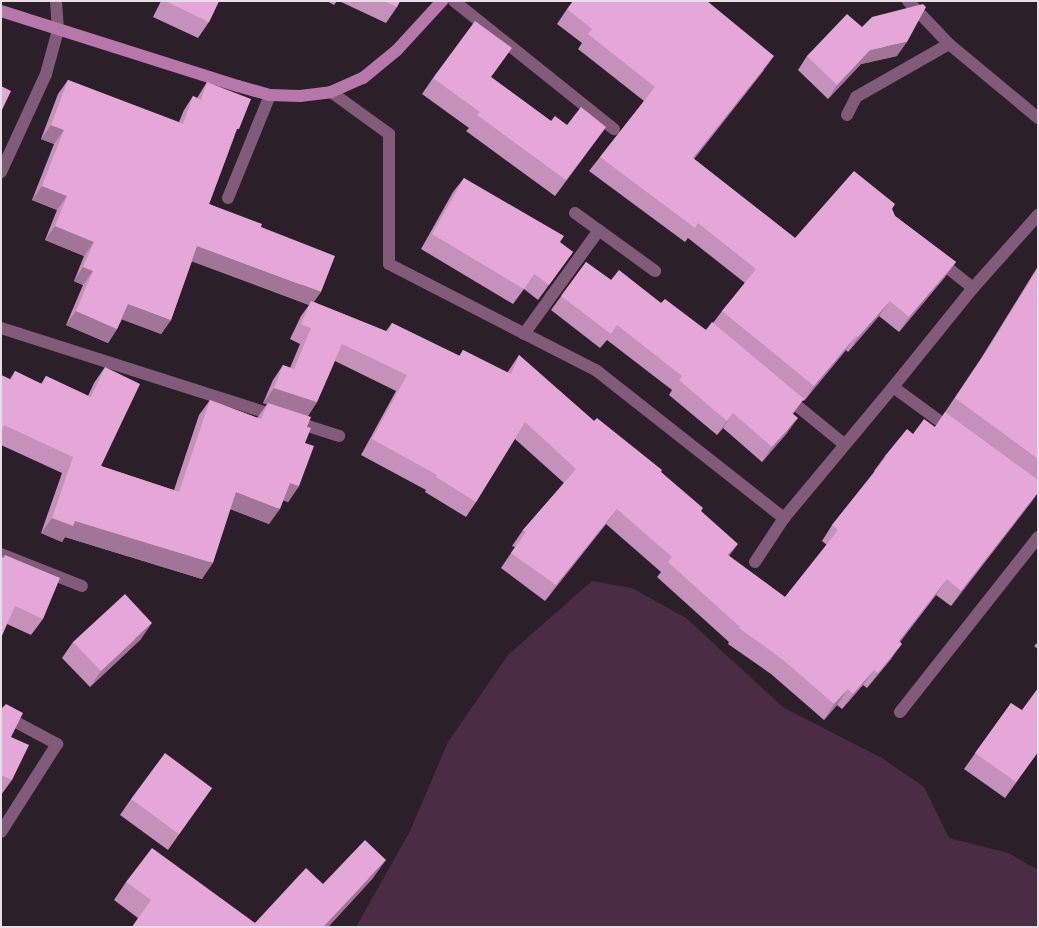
<!DOCTYPE html>
<style>
body{margin:0}
#map{position:relative;width:1039px;height:928px;overflow:hidden;background:#2b1f29;font-family:"PT Sans",sans-serif}
div>[style]{position:absolute}
.green>*{inset:0;background:#4b2c45}
.street>*{height:12px;margin:-6px;padding:0 6px;transform-origin:6px;border-radius:6px;background:#825a7a}
.secondary>*{height:12px;margin:-6px;padding:0 6px;transform-origin:6px;border-radius:6px;background:#b877ab}
.wall>*{inset:0;background:#c590ba}
.shaded-wall>*{inset:0;background:#a07597}
.building>*{inset:0;background:#e5a7d8}
span{translate:-50% -50%;white-space:nowrap;text-align:center;line-height:1.15;-webkit-text-stroke:5px #100b0f;paint-order:stroke}
.frame{position:absolute;inset:0;border:2px solid #e8dfe6;pointer-events:none}
</style>
<div id="map">
<div class="green">
<div style="clip-path:polygon(592px 581px,632px 588px,686px 618px,784px 708px,882px 758px,924px 787px,949px 838px,1008px 853px,1038px 870px,1038px 927px,356px 927px,410px 831px,448px 742px,508px 655px)"></div>
</div>
<div class="street">
<div style="left:454px;top:1px;width:205px;rotate:38.7deg"></div>
<div style="left:908px;top:1px;width:59px;rotate:46.4deg"></div>
<div style="left:949px;top:44px;width:116px;rotate:39.7deg"></div>
<div style="left:331px;top:92px;width:72px;rotate:35.9deg"></div>
<div style="left:389px;top:134px;width:130px;rotate:90deg"></div>
<div style="left:389px;top:264px;width:234px;rotate:27.2deg"></div>
<div style="left:597px;top:371px;width:238px;rotate:38.2deg"></div>
<div style="left:784px;top:518px;width:170px;rotate:-50.2deg"></div>
<div style="left:847px;top:115px;width:20px;rotate:-63deg"></div>
<div style="left:856px;top:97px;width:107px;rotate:-29.7deg"></div>
<div style="left:1px;top:172px;width:108px;rotate:-65.3deg"></div>
<div style="left:46px;top:74px;width:46px;rotate:-74.7deg"></div>
<div style="left:58px;top:30px;width:29px;rotate:-94deg"></div>
<div style="left:228px;top:198px;width:111px;rotate:-67.8deg"></div>
<div style="left:575px;top:213px;width:99px;rotate:35.9deg"></div>
<div style="left:938px;top:260px;width:45px;rotate:38.7deg"></div>
<div style="left:1px;top:328px;width:355px;rotate:17.7deg"></div>
<div style="left:524px;top:334px;width:128px;rotate:-54.2deg"></div>
<div style="left:785px;top:396px;width:77px;rotate:39.2deg"></div>
<div style="left:953px;top:431px;width:74px;rotate:-143.7deg"></div>
<div style="left:893px;top:387px;width:127px;rotate:-51.1deg"></div>
<div style="left:973px;top:288px;width:98px;rotate:-48.3deg"></div>
<div style="left:1px;top:554px;width:87px;rotate:21.6deg"></div>
<div style="left:755px;top:562px;width:53px;rotate:-56.6deg"></div>
<div style="left:900px;top:712px;width:223px;rotate:-51.7deg"></div>
<div style="left:1px;top:714px;width:64px;rotate:28.2deg"></div>
<div style="left:57px;top:744px;width:104px;rotate:122.5deg"></div>
</div>
<div class="secondary">
<div style="left:1px;top:11px;width:249px;rotate:17.6deg"></div>
<div style="left:238px;top:86px;width:33px;rotate:16deg"></div>
<div style="left:270px;top:95px;width:30px;rotate:2deg"></div>
<div style="left:300px;top:96px;width:31px;rotate:-7deg"></div>
<div style="left:331px;top:92px;width:35px;rotate:-24deg"></div>
<div style="left:363px;top:78px;width:44px;rotate:-39.5deg"></div>
<div style="left:397px;top:50px;width:67px;rotate:-47.4deg"></div>
</div>
<div class="wall">
<div style="clip-path:polygon(161px 1px,219px 1px,209px 22px,198px 38px,153px 17px)"></div>
<div style="clip-path:polygon(327px 1px,337px 1px,334px 5px)"></div>
<div style="clip-path:polygon(339px 1px,400px 1px,397px 7px,386px 23px)"></div>
<div style="clip-path:polygon(567px 9px,764px 70px,694px 159px,795px 238px,892px 209px,895px 216px,956px 262px,945px 277px,899px 332px,879px 316px,848px 352px,846px 350px,804px 401px,803px 400px,793px 414px,787px 433px,762px 462px,723px 428px,717px 435px,669px 395px,672px 390px,607px 340px,600px 348px,551px 310px,586px 262px,611px 280px,661px 303px,706px 330px,713px 323px,722px 311px,745px 283px,688px 238px,685px 242px,589px 171px,644px 101px,578px 49px,582px 43px,557px 24px)"></div>
<div style="clip-path:polygon(862px 27px,897px 56px,861px 64px,828px 99px,798px 70px,807px 56px)"></div>
<div style="clip-path:polygon(491px 77px,551px 121px,567px 125px,606px 127px,555px 196px,466px 131px,469px 128px,422px 94px,433px 78px)"></div>
<div style="clip-path:polygon(68px 80px,179px 122px,184px 110px,193px 96px,197px 98px,207px 82px,234px 137px,209px 204px,261px 227px,314px 302px,386px 331px,392px 323px,459px 356px,463px 350px,507px 373px,519px 355px,594px 421px,661px 472px,701px 511px,729px 556px,785px 597px,827px 545px,822px 541px,832px 525px,875px 472px,874px 471px,885px 456px,913px 434px,935px 427px,980px 360px,1038px 266px,1038px 493px,951px 606px,936px 595px,900px 642px,891px 659px,867px 688px,863px 685px,842px 709px,837px 705px,824px 720px,771px 674px,728px 644px,729px 642px,657px 577px,661px 572px,606px 524px,545px 601px,501px 568px,515px 547px,512px 546px,523px 530px,564px 483px,515px 439px,476px 502px,466px 517px,425px 492px,426px 490px,361px 455px,396px 391px,335px 361px,317px 402px,308px 416px,307px 427px,299px 486px,288px 502px,283px 500px,269px 524px,230px 509px,202px 579px,65px 537px,62px 542px,41px 533px,62px 473px,1px 445px,1px 375px,10px 379px,15px 371px,41px 384px,46px 376px,88px 396px,94px 383px,105px 367px,101px 466px,174px 490px,199px 415px,210px 400px,257px 418px,267px 404px,263px 403px,273px 380px,283px 365px,290px 368px,300px 344px,290px 339px,301px 316px,309px 305px,192px 261px,171px 320px,161px 334px,122px 319px,117px 329px,108px 343px,66px 325px,83px 285px,74px 281px,84px 256px,45px 240px,57px 210px,32px 200px,54px 144px,41px 139px,58px 94px)"></div>
<div style="clip-path:polygon(464px 178px,573px 252px,538px 300px,524px 289px,513px 304px,421px 249px,453px 192px)"></div>
<div style="clip-path:polygon(5px 555px,43px 619px,31px 635px,7px 624px,3px 557px)"></div>
<div style="clip-path:polygon(141px 639px,90px 687px,62px 658px,73px 642px)"></div>
<div style="clip-path:polygon(1038px 642px,1038px 649px,1034px 646px)"></div>
<div style="clip-path:polygon(1011px 703px,1038px 752px,1005px 798px,964px 769px)"></div>
<div style="clip-path:polygon(1px 709px,11px 737px,12px 780px,1px 795px)"></div>
<div style="clip-path:polygon(212px 788px,168px 850px,120px 815px,131px 799px)"></div>
<div style="clip-path:polygon(373px 878px,328px 927px,132px 927px,138px 918px,114px 900px,126px 882px,255px 923px,323px 884px)"></div>
</div>
<div class="shaded-wall">
<div style="clip-path:polygon(907px 42px,897px 56px,861px 64px,828px 99px,837px 85px,870px 50px)"></div>
<div style="clip-path:polygon(774px 56px,764px 70px,683px 173px,693px 158px)"></div>
<div style="clip-path:polygon(51px 125px,64px 130px,54px 144px,41px 139px)"></div>
<div style="clip-path:polygon(606px 127px,595px 142px,555px 196px,566px 180px)"></div>
<div style="clip-path:polygon(42px 186px,67px 196px,57px 210px,32px 200px)"></div>
<div style="clip-path:polygon(55px 226px,94px 242px,84px 256px,45px 240px)"></div>
<div style="clip-path:polygon(197px 246px,321px 292px,311px 306px,311px 301px,309px 305px,188px 260px)"></div>
<div style="clip-path:polygon(956px 262px,945px 277px,899px 332px,909px 317px)"></div>
<div style="clip-path:polygon(83px 267px,93px 271px,83px 285px,74px 281px)"></div>
<div style="clip-path:polygon(890px 301px,879px 316px,848px 352px,858px 337px)"></div>
<div style="clip-path:polygon(128px 304px,171px 320px,161px 334px,118px 318px)"></div>
<div style="clip-path:polygon(76px 311px,117px 329px,108px 343px,66px 325px)"></div>
<div style="clip-path:polygon(856px 336px,846px 350px,804px 401px,814px 386px)"></div>
<div style="clip-path:polygon(274px 388px,317px 402px,307px 417px,263px 403px)"></div>
<div style="clip-path:polygon(733px 413px,723px 428px,717px 435px,727px 421px)"></div>
<div style="clip-path:polygon(798px 418px,787px 433px,762px 462px,772px 447px)"></div>
<div style="clip-path:polygon(290px 483px,299px 486px,288px 502px,279px 499px)"></div>
<div style="clip-path:polygon(236px 492px,280px 509px,269px 524px,225px 507px)"></div>
<div style="clip-path:polygon(1038px 492px,1033px 500px,951px 606px,961px 591px)"></div>
<div style="clip-path:polygon(617px 509px,606px 524px,545px 601px,556px 585px)"></div>
<div style="clip-path:polygon(52px 518px,75px 521px,213px 563px,202px 579px,65px 537px,62px 542px,41px 533px)"></div>
<div style="clip-path:polygon(738px 544px,727px 559px,728px 555px)"></div>
<div style="clip-path:polygon(947px 579px,936px 595px,888px 657px,899px 641px)"></div>
<div style="clip-path:polygon(152px 623px,141px 639px,90px 687px,101px 671px)"></div>
<div style="clip-path:polygon(902px 644px,891px 659px,867px 688px,878px 673px)"></div>
<div style="clip-path:polygon(874px 670px,863px 685px,842px 709px,853px 694px)"></div>
<div style="clip-path:polygon(848px 689px,837px 705px,824px 720px,834px 704px)"></div>
<div style="clip-path:polygon(386px 860px,373px 878px,328px 927px,323px 927px)"></div>
</div>
<div class="building">
<div style="clip-path:polygon(165px 1px,219px 1px,209px 22px)"></div>
<div style="clip-path:polygon(384px 1px,400px 1px,397px 7px)"></div>
<div style="clip-path:polygon(573px 1px,707px 1px,774px 56px,693px 158px,795px 238px,854px 171px,895px 204px,892px 209px,895px 216px,956px 262px,909px 317px,890px 301px,858px 337px,856px 336px,814px 386px,722px 311px,756px 269px,698px 223px,695px 228px,600px 157px,655px 87px,588px 34px,592px 29px,567px 9px)"></div>
<div style="clip-path:polygon(923px 4px,926px 7px,907px 42px,870px 50px,837px 85px,807px 56px,847px 14px,862px 27px,872px 17px)"></div>
<div style="clip-path:polygon(475px 21px,512px 48px,491px 77px,551px 121px,555px 116px,567px 125px,581px 107px,606px 127px,566px 180px,477px 115px,480px 112px,433px 78px)"></div>
<div style="clip-path:polygon(68px 80px,183px 124px,193px 96px,201px 100px,207px 82px,251px 99px,239px 129px,237px 129px,209px 204px,262px 224px,261px 227px,335px 256px,321px 292px,197px 246px,171px 320px,128px 304px,117px 329px,76px 311px,93px 271px,83px 267px,94px 242px,55px 226px,67px 196px,42px 186px,64px 130px,51px 125px)"></div>
<div style="clip-path:polygon(1px 86px,11px 91px,1px 112px)"></div>
<div style="clip-path:polygon(464px 178px,564px 236px,560px 242px,573px 252px,549px 285px,534px 274px,524px 289px,432px 234px)"></div>
<div style="clip-path:polygon(586px 262px,611px 280px,619px 270px,661px 303px,665px 299px,706px 330px,712px 322px,804px 399px,792px 413px,798px 418px,772px 447px,733px 413px,727px 421px,679px 380px,682px 376px,617px 325px,611px 334px,561px 296px)"></div>
<div style="clip-path:polygon(1038px 268px,1038px 459px,955px 398px,991px 344px)"></div>
<div style="clip-path:polygon(311px 301px,388px 332px,392px 323px,460px 356px,463px 350px,511px 374px,519px 355px,594px 421px,597px 418px,662px 470px,661px 472px,703px 508px,701px 511px,738px 544px,728px 555px,785px 597px,838px 530px,832px 525px,886px 457px,885px 456px,907px 429px,913px 434px,924px 419px,935px 427px,945px 412px,1038px 480px,1038px 492px,961px 591px,947px 579px,899px 641px,902px 644px,878px 673px,874px 670px,853px 694px,848px 689px,834px 704px,782px 659px,739px 628px,740px 627px,668px 562px,672px 557px,617px 509px,556px 585px,511px 553px,526px 532px,523px 530px,576px 469px,525px 422px,476px 502px,436px 477px,437px 475px,372px 439px,407px 375px,342px 344px,317px 402px,274px 388px,283px 365px,294px 369px,311px 328px,301px 324px)"></div>
<div style="clip-path:polygon(105px 367px,140px 384px,101px 466px,179px 492px,210px 400px,261px 419px,268px 403px,311px 417px,307px 427px,311px 428px,305px 443px,314px 446px,299px 486px,290px 483px,280px 509px,236px 492px,213px 563px,75px 521px,73px 526px,52px 518px,73px 457px,4px 425px,1px 432px,1px 375px,11px 380px,15px 371px,42px 384px,46px 376px,91px 397px)"></div>
<div style="clip-path:polygon(5px 555px,60px 578px,43px 619px,15px 606px,1px 638px,1px 557px,4px 558px)"></div>
<div style="clip-path:polygon(125px 594px,152px 623px,101px 671px,73px 642px)"></div>
<div style="clip-path:polygon(1038px 688px,1038px 752px,1016px 782px,975px 753px,1011px 703px,1022px 710px)"></div>
<div style="clip-path:polygon(6px 704px,23px 713px,11px 737px,29px 745px,12px 780px,1px 775px,1px 709px)"></div>
<div style="clip-path:polygon(165px 753px,212px 788px,179px 834px,131px 799px)"></div>
<div style="clip-path:polygon(365px 840px,386px 860px,323px 927px,132px 927px,151px 900px,126px 882px,152px 848px,255px 923px,306px 868px,323px 884px)"></div>
</div>
<div class="frame"></div>
</div>
